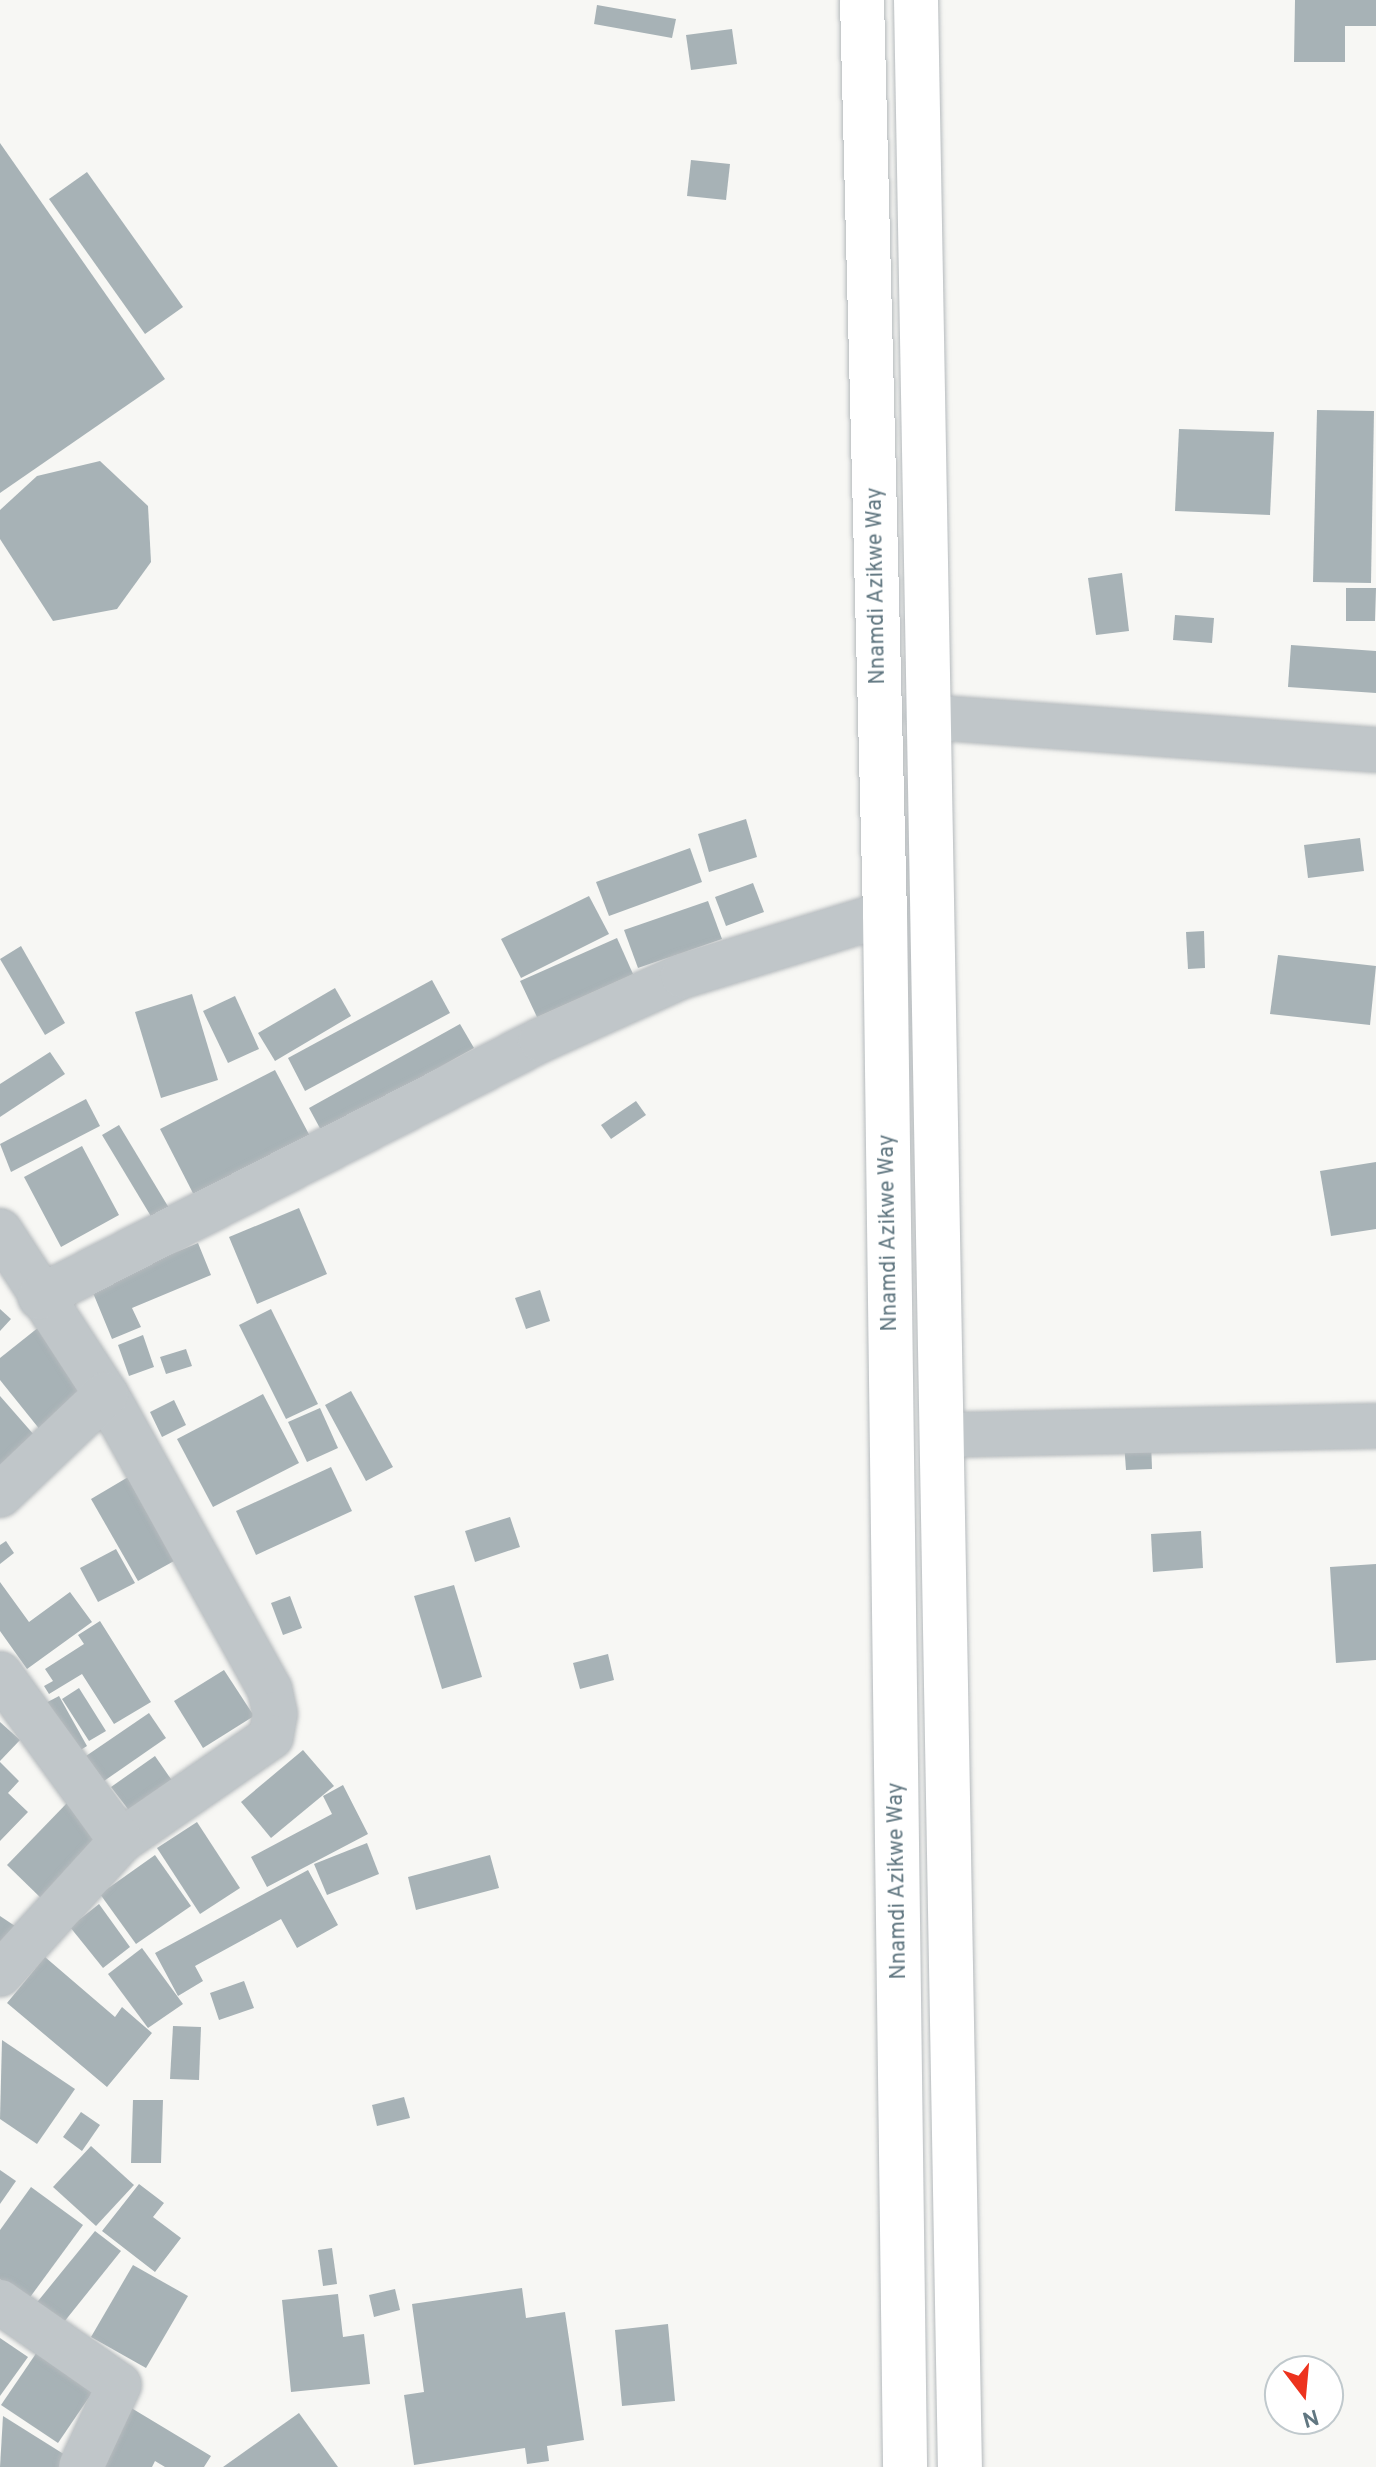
<!DOCTYPE html>
<style>
body{margin:0}
#map{position:relative;width:1376px;height:2467px;overflow:hidden;background:#f7f7f4;font-family:Overpass,sans-serif}
div>[style]{position:absolute}
.building>*{inset:0;background:#a7b2b6}
.roads{filter:drop-shadow(0 0 2px #b5babd) drop-shadow(0 0 2px #b5babd)}
.minor>*{height:44px;margin:-22px;padding:0 22px;transform-origin:22px;border-radius:22px;background:#c0c6c9}
.highway>*{height:44px;margin:-22px;padding:0 22px;transform-origin:22px;border-radius:22px;background:#fff}
span{translate:-50% -50%;white-space:nowrap;text-align:center;line-height:1.15;-webkit-text-stroke:8px #fff;paint-order:stroke}
.street-label{font-size:22px;color:#617781}
.north{position:absolute;left:1264px;top:2355px;width:80px;height:80px;box-sizing:border-box;background:#fff;border:2px solid #c0c9cd;border-radius:50%;rotate:164deg;font-size:22px;font-weight:700;line-height:32px;text-align:center;color:#617781}
.north::after{content:'';display:block;margin:auto;width:28px;height:36px;background:#ed331e;clip-path:polygon(50% 0,100% 100%,50% 72%,0 100%)}
</style>
<div id="map">
<div class="building">
<div style="clip-path:polygon(1295px 0,1376px 0,1376px 26px,1345px 26px,1345px 62px,1294px 62px)"></div>
<div style="clip-path:polygon(597px 5px,676px 19px,672px 38px,594px 24px)"></div>
<div style="clip-path:polygon(732px 29px,737px 64px,691px 70px,686px 35px)"></div>
<div style="clip-path:polygon(0 143px,165px 379px,0 493px)"></div>
<div style="clip-path:polygon(691px 160px,730px 164px,726px 200px,687px 196px)"></div>
<div style="clip-path:polygon(87px 172px,183px 307px,145px 334px,49px 199px)"></div>
<div style="clip-path:polygon(1317px 410px,1374px 411px,1371px 583px,1313px 582px)"></div>
<div style="clip-path:polygon(1179px 429px,1274px 432px,1270px 515px,1175px 511px)"></div>
<div style="clip-path:polygon(100px 461px,148px 506px,151px 562px,117px 609px,53px 621px,0 539px,0 510px,37px 476px)"></div>
<div style="clip-path:polygon(1122px 573px,1129px 631px,1096px 635px,1088px 578px)"></div>
<div style="clip-path:polygon(1346px 588px,1376px 588px,1375px 621px,1346px 621px)"></div>
<div style="clip-path:polygon(1175px 615px,1214px 618px,1212px 643px,1173px 640px)"></div>
<div style="clip-path:polygon(1291px 645px,1376px 651px,1376px 693px,1288px 687px)"></div>
<div style="clip-path:polygon(746px 819px,757px 857px,709px 872px,698px 834px)"></div>
<div style="clip-path:polygon(1360px 838px,1364px 871px,1308px 878px,1304px 845px)"></div>
<div style="clip-path:polygon(690px 848px,702px 882px,609px 916px,596px 882px)"></div>
<div style="clip-path:polygon(753px 883px,764px 912px,726px 926px,715px 897px)"></div>
<div style="clip-path:polygon(589px 896px,609px 934px,521px 978px,501px 939px)"></div>
<div style="clip-path:polygon(708px 901px,722px 939px,638px 968px,624px 930px)"></div>
<div style="clip-path:polygon(1204px 931px,1205px 968px,1188px 969px,1186px 932px)"></div>
<div style="clip-path:polygon(617px 938px,633px 974px,537px 1017px,520px 981px)"></div>
<div style="clip-path:polygon(21px 946px,65px 1023px,45px 1035px,0 959px)"></div>
<div style="clip-path:polygon(1278px 955px,1376px 966px,1370px 1025px,1270px 1014px)"></div>
<div style="clip-path:polygon(432px 980px,450px 1013px,305px 1091px,288px 1058px)"></div>
<div style="clip-path:polygon(335px 988px,351px 1016px,275px 1061px,258px 1033px)"></div>
<div style="clip-path:polygon(192px 994px,218px 1080px,161px 1098px,135px 1012px)"></div>
<div style="clip-path:polygon(235px 996px,259px 1049px,228px 1063px,203px 1011px)"></div>
<div style="clip-path:polygon(460px 1024px,474px 1048px,322px 1132px,309px 1108px)"></div>
<div style="clip-path:polygon(50px 1052px,65px 1074px,0 1117px,0 1084px)"></div>
<div style="clip-path:polygon(275px 1070px,312px 1140px,196px 1199px,160px 1129px)"></div>
<div style="clip-path:polygon(86px 1099px,100px 1126px,11px 1172px,0 1144px)"></div>
<div style="clip-path:polygon(636px 1101px,646px 1115px,611px 1139px,601px 1125px)"></div>
<div style="clip-path:polygon(119px 1125px,172px 1213px,155px 1223px,102px 1135px)"></div>
<div style="clip-path:polygon(82px 1146px,119px 1215px,61px 1247px,24px 1177px)"></div>
<div style="clip-path:polygon(1376px 1162px,1376px 1229px,1331px 1236px,1320px 1171px)"></div>
<div style="clip-path:polygon(299px 1208px,327px 1274px,257px 1304px,229px 1237px)"></div>
<div style="clip-path:polygon(198px 1243px,211px 1275px,132px 1308px,141px 1327px,112px 1339px,91px 1288px)"></div>
<div style="clip-path:polygon(540px 1290px,550px 1321px,526px 1329px,515px 1298px)"></div>
<div style="clip-path:polygon(0 1309px,11px 1319px,0 1331px)"></div>
<div style="clip-path:polygon(271px 1309px,318px 1404px,286px 1419px,239px 1325px)"></div>
<div style="clip-path:polygon(39px 1327px,91px 1392px,41px 1431px,0 1380px,0 1358px)"></div>
<div style="clip-path:polygon(143px 1335px,154px 1367px,129px 1376px,118px 1345px)"></div>
<div style="clip-path:polygon(186px 1349px,192px 1366px,166px 1374px,160px 1357px)"></div>
<div style="clip-path:polygon(351px 1391px,393px 1467px,366px 1481px,325px 1405px)"></div>
<div style="clip-path:polygon(263px 1394px,299px 1463px,213px 1507px,177px 1439px)"></div>
<div style="clip-path:polygon(0 1396px,35px 1436px,0 1467px)"></div>
<div style="clip-path:polygon(174px 1400px,186px 1425px,162px 1437px,150px 1412px)"></div>
<div style="clip-path:polygon(320px 1408px,338px 1448px,307px 1462px,288px 1422px)"></div>
<div style="clip-path:polygon(1151px 1441px,1152px 1469px,1126px 1470px,1124px 1442px)"></div>
<div style="clip-path:polygon(331px 1467px,352px 1511px,256px 1555px,236px 1511px)"></div>
<div style="clip-path:polygon(135px 1473px,183px 1556px,138px 1581px,91px 1499px)"></div>
<div style="clip-path:polygon(510px 1517px,520px 1547px,475px 1562px,465px 1531px)"></div>
<div style="clip-path:polygon(1201px 1531px,1203px 1568px,1153px 1572px,1151px 1534px)"></div>
<div style="clip-path:polygon(6px 1541px,14px 1553px,0 1564px,0 1545px)"></div>
<div style="clip-path:polygon(116px 1549px,135px 1583px,98px 1602px,80px 1568px)"></div>
<div style="clip-path:polygon(1376px 1564px,1376px 1660px,1336px 1663px,1330px 1567px)"></div>
<div style="clip-path:polygon(0 1582px,29px 1622px,70px 1592px,92px 1622px,27px 1669px,0 1631px)"></div>
<div style="clip-path:polygon(454px 1585px,482px 1677px,442px 1689px,414px 1596px)"></div>
<div style="clip-path:polygon(290px 1596px,302px 1628px,283px 1635px,271px 1603px)"></div>
<div style="clip-path:polygon(100px 1621px,151px 1702px,114px 1724px,82px 1674px,49px 1694px,44px 1686px,53px 1681px,45px 1669px,84px 1644px,78px 1635px)"></div>
<div style="clip-path:polygon(608px 1654px,614px 1680px,580px 1689px,573px 1663px)"></div>
<div style="clip-path:polygon(224px 1670px,254px 1716px,203px 1748px,174px 1701px)"></div>
<div style="clip-path:polygon(79px 1688px,106px 1731px,89px 1741px,62px 1699px)"></div>
<div style="clip-path:polygon(59px 1696px,87px 1746px,69px 1757px,40px 1706px)"></div>
<div style="clip-path:polygon(149px 1713px,166px 1738px,104px 1781px,86px 1756px)"></div>
<div style="clip-path:polygon(0 1722px,20px 1740px,0 1761px)"></div>
<div style="clip-path:polygon(303px 1750px,334px 1786px,271px 1838px,241px 1802px)"></div>
<div style="clip-path:polygon(155px 1756px,173px 1782px,131px 1813px,111px 1787px)"></div>
<div style="clip-path:polygon(0 1762px,19px 1781px,8px 1793px,28px 1812px,0 1841px)"></div>
<div style="clip-path:polygon(343px 1785px,368px 1834px,267px 1887px,251px 1857px,332px 1814px,323px 1796px)"></div>
<div style="clip-path:polygon(67px 1803px,104px 1839px,44px 1901px,7px 1865px)"></div>
<div style="clip-path:polygon(197px 1822px,240px 1888px,200px 1914px,157px 1848px)"></div>
<div style="clip-path:polygon(367px 1843px,379px 1874px,327px 1895px,314px 1864px)"></div>
<div style="clip-path:polygon(155px 1855px,191px 1906px,136px 1944px,100px 1894px)"></div>
<div style="clip-path:polygon(490px 1855px,499px 1888px,416px 1910px,408px 1877px)"></div>
<div style="clip-path:polygon(308px 1870px,338px 1925px,297px 1948px,281px 1919px,195px 1966px,203px 1981px,178px 1996px,155px 1953px)"></div>
<div style="clip-path:polygon(99px 1904px,130px 1947px,103px 1968px,70px 1927px)"></div>
<div style="clip-path:polygon(0 1916px,15px 1926px,0 1947px)"></div>
<div style="clip-path:polygon(142px 1948px,183px 2004px,148px 2028px,108px 1974px)"></div>
<div style="clip-path:polygon(45px 1957px,115px 2017px,122px 2007px,152px 2033px,107px 2087px,7px 2003px)"></div>
<div style="clip-path:polygon(244px 1981px,254px 2008px,219px 2020px,210px 1993px)"></div>
<div style="clip-path:polygon(173px 2026px,201px 2027px,199px 2080px,170px 2079px)"></div>
<div style="clip-path:polygon(2px 2040px,75px 2089px,37px 2144px,0 2119px)"></div>
<div style="clip-path:polygon(404px 2097px,410px 2118px,377px 2126px,372px 2105px)"></div>
<div style="clip-path:polygon(133px 2100px,163px 2100px,161px 2163px,131px 2163px)"></div>
<div style="clip-path:polygon(81px 2112px,100px 2125px,82px 2151px,63px 2137px)"></div>
<div style="clip-path:polygon(91px 2146px,134px 2185px,96px 2226px,53px 2187px)"></div>
<div style="clip-path:polygon(0 2170px,16px 2181px,0 2204px)"></div>
<div style="clip-path:polygon(139px 2184px,164px 2203px,153px 2217px,181px 2238px,155px 2272px,102px 2231px)"></div>
<div style="clip-path:polygon(31px 2187px,83px 2225px,28px 2300px,0 2279px,0 2230px)"></div>
<div style="clip-path:polygon(95px 2231px,121px 2251px,60px 2327px,34px 2306px)"></div>
<div style="clip-path:polygon(332px 2248px,337px 2284px,323px 2286px,318px 2250px)"></div>
<div style="clip-path:polygon(133px 2265px,188px 2296px,146px 2368px,91px 2337px)"></div>
<div style="clip-path:polygon(522px 2288px,526px 2318px,565px 2312px,584px 2440px,547px 2446px,549px 2461px,527px 2464px,525px 2448px,414px 2465px,404px 2395px,424px 2392px,412px 2304px)"></div>
<div style="clip-path:polygon(395px 2289px,400px 2310px,374px 2317px,369px 2295px)"></div>
<div style="clip-path:polygon(338px 2294px,343px 2337px,364px 2334px,370px 2384px,291px 2392px,282px 2300px)"></div>
<div style="clip-path:polygon(668px 2324px,675px 2401px,622px 2406px,615px 2330px)"></div>
<div style="clip-path:polygon(0 2338px,28px 2357px,0 2396px)"></div>
<div style="clip-path:polygon(37px 2352px,94px 2390px,58px 2443px,1px 2405px)"></div>
<div style="clip-path:polygon(128px 2406px,211px 2456px,204px 2467px,165px 2467px,155px 2461px,152px 2467px,91px 2467px)"></div>
<div style="clip-path:polygon(299px 2413px,338px 2467px,223px 2467px,268px 2435px)"></div>
<div style="clip-path:polygon(3px 2416px,70px 2458px,64px 2467px,0 2467px)"></div>
</div>
<div class="roads">
<div class="minor">
<div style="left:928px;top:717px;width:449px;rotate:4.2deg"></div>
<div style="left:0;top:1231px;width:194px;rotate:57deg"></div>
<div style="left:106px;top:1394px;width:338px;rotate:61deg"></div>
<div style="left:270px;top:1690px;width:25px;rotate:78deg"></div>
<div style="left:275px;top:1714px;width:23px;rotate:100deg"></div>
<div style="left:271px;top:1737px;width:183px;rotate:145.3deg"></div>
<div style="left:121px;top:1841px;width:180px;rotate:132.3deg"></div>
<div style="left:40px;top:1297px;width:563px;rotate:-27.16deg"></div>
<div style="left:541px;top:1040px;width:156px;rotate:-24.3deg"></div>
<div style="left:683px;top:976px;width:211px;rotate:-17.1deg"></div>
<div style="left:943px;top:1435px;width:433px;rotate:-1.2deg"></div>
<div style="left:0;top:1495px;width:146px;rotate:-43.6deg"></div>
<div style="left:0;top:1674px;width:206px;rotate:54.1deg"></div>
<div style="left:0;top:2302px;width:145px;rotate:34.9deg"></div>
<div style="left:119px;top:2385px;width:90px;rotate:114.9deg"></div>
</div>
<div class="highway">
<div style="left:862px;top:0;width:914px;rotate:88.56deg"></div>
<div style="left:885px;top:914px;width:1553px;rotate:89.26deg"></div>
<div style="left:916px;top:0;width:2467px;rotate:88.98deg"></div>
</div>
</div>
<div class="street-label">
<span style="left:877px;top:586px;rotate:-91deg">Nnamdi Azikwe Way</span>
<span style="left:889px;top:1233px;rotate:-91deg">Nnamdi Azikwe Way</span>
<span style="left:898px;top:1881px;rotate:-91deg">Nnamdi Azikwe Way</span>
</div>
<div class="north">N</div>
</div>
